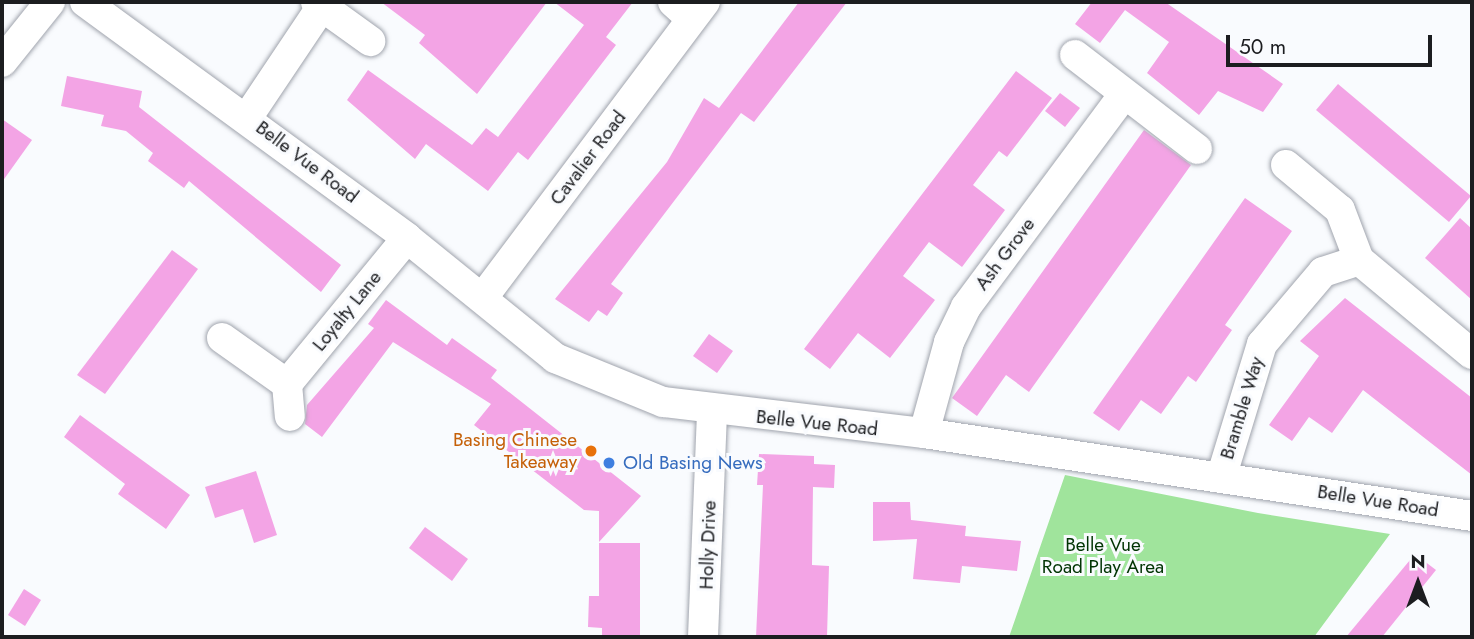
<!DOCTYPE html>
<style>
body{margin:0}
#map{position:relative;width:1474px;height:639px;overflow:hidden;background:#f9fbfe;font-family:Jost,sans-serif}
div>[style]{position:absolute}
.green>*{inset:0;background:#a0e49c}
.building>*{inset:0;background:#f3a4e5}
.roads{filter:drop-shadow(0 0 2px #a0a4ad) drop-shadow(0 0 2px #a0a4ad)}
.minor>*{height:30px;margin:-15px;padding:0 15px;transform-origin:15px;border-radius:15px;background:#fff}
.dots>*{width:19px;height:19px;translate:-50% -50%;box-sizing:border-box;border:4px solid #f9fbfe;border-radius:50%}
span{translate:-50% -50%;white-space:nowrap;text-align:center;line-height:1.15;-webkit-text-stroke:6px #f9fbfe;paint-order:stroke}
.street-label{font-size:19px;color:#1c1d20}
.food-label{font-size:19px;color:#c56008}
.right{translate:-100% -50%;text-align:right}
.shop-label{font-size:19px;color:#366cbe}
.left{translate:0 -50%;text-align:left}
.park-label{font-size:19px;color:#013403}
.frame{position:absolute;inset:0;border:4px solid #1c1d20;pointer-events:none}
.north{position:absolute;left:1383px;top:548px;width:70px;height:70px;-webkit-text-stroke:5px #f9fbfe;paint-order:stroke;rotate:0deg;font-size:19px;font-weight:700;line-height:28px;text-align:center;color:#1c1d20}
.north::after{content:'';display:block;margin:auto;width:24px;height:32px;background:#1c1d20;clip-path:polygon(50% 0,100% 100%,50% 72%,0 100%)}
.scale{position:absolute;left:1226px;top:35px;width:206px;height:32px;box-sizing:border-box;border:4px solid #1c1d20;border-top:0;padding-left:9px;font-size:21px;line-height:24px;white-space:nowrap;color:#1c1d20;-webkit-text-stroke:5px #f9fbfe;paint-order:stroke}
</style>
<div id="map">
<div class="green">
<div style="clip-path:polygon(1065px 475px,1258px 513px,1390px 534px,1314px 637px,1009px 637px)"></div>
</div>
<div class="building">
<div style="clip-path:polygon(381px 2px,547px 2px,477px 94px,419px 43px,425px 35px)"></div>
<div style="clip-path:polygon(554px 2px,633px 2px,606px 37px,616px 45px,528px 160px,518px 152px,488px 191px,426px 144px,415px 159px,347px 100px,368px 70px,472px 145px,486px 128px,498px 137px,584px 25px)"></div>
<div style="clip-path:polygon(799px 2px,847px 2px,754px 122px,741px 113px,611px 284px,623px 293px,607px 316px,598px 310px,589px 322px,555px 299px,667px 162px,704px 98px,719px 108px)"></div>
<div style="clip-path:polygon(1092px 2px,1165px 2px,1283px 84px,1263px 112px,1218px 91px,1199px 115px,1147px 73px,1169px 42px,1125px 10px,1100px 43px,1075px 24px)"></div>
<div style="clip-path:polygon(1016px 71px,1052px 98px,1007px 157px,999px 151px,973px 185px,1005px 210px,962px 267px,929px 242px,903px 276px,935px 300px,890px 358px,858px 333px,830px 369px,804px 349px)"></div>
<div style="clip-path:polygon(67px 76px,142px 91px,139px 107px,341px 265px,321px 292px,189px 181px,184px 188px,148px 161px,153px 153px,126px 131px,101px 126px,104px 115px,61px 106px)"></div>
<div style="clip-path:polygon(1338px 84px,1471px 196px,1449px 222px,1316px 110px)"></div>
<div style="clip-path:polygon(1060px 93px,1080px 108px,1065px 127px,1045px 111px)"></div>
<div style="clip-path:polygon(2px 119px,32px 140px,2px 182px)"></div>
<div style="clip-path:polygon(1144px 130px,1191px 165px,1029px 392px,1006px 375px,977px 416px,952px 398px)"></div>
<div style="clip-path:polygon(1245px 198px,1292px 231px,1225px 325px,1232px 330px,1196px 382px,1188px 376px,1161px 414px,1141px 400px,1119px 431px,1093px 413px)"></div>
<div style="clip-path:polygon(1460px 218px,1472px 229px,1472px 300px,1425px 258px)"></div>
<div style="clip-path:polygon(172px 250px,198px 269px,105px 394px,77px 375px)"></div>
<div style="clip-path:polygon(1345px 298px,1472px 398px,1472px 475px,1363px 390px,1332px 433px,1309px 417px,1292px 441px,1269px 425px,1319px 356px,1300px 341px)"></div>
<div style="clip-path:polygon(386px 300px,447px 345px,452px 338px,497px 370px,491px 378px,641px 496px,599px 542px,599px 511px,584px 510px,474px 425px,491px 404px,393px 342px,322px 437px,305px 424px,307px 405px,374px 328px,368px 324px)"></div>
<div style="clip-path:polygon(709px 334px,733px 351px,717px 373px,693px 356px)"></div>
<div style="clip-path:polygon(80px 415px,190px 495px,166px 529px,118px 494px,125px 484px,64px 437px)"></div>
<div style="clip-path:polygon(759px 454px,814px 456px,814px 464px,835px 465px,834px 488px,813px 487px,812px 565px,829px 566px,827px 637px,756px 637px,763px 485px,757px 485px)"></div>
<div style="clip-path:polygon(256px 471px,277px 535px,254px 543px,243px 509px,215px 518px,205px 487px)"></div>
<div style="clip-path:polygon(873px 502px,910px 502px,911px 520px,966px 526px,965px 536px,1021px 541px,1017px 571px,962px 566px,960px 583px,913px 579px,917px 539px,873px 541px)"></div>
<div style="clip-path:polygon(425px 527px,468px 559px,452px 581px,409px 548px)"></div>
<div style="clip-path:polygon(599px 543px,640px 543px,640px 637px,602px 637px,602px 628px,588px 627px,589px 596px,599px 596px)"></div>
<div style="clip-path:polygon(1415px 554px,1436px 570px,1382px 637px,1346px 637px)"></div>
<div style="clip-path:polygon(24px 589px,41px 600px,25px 626px,8px 615px)"></div>
</div>
<div class="roads">
<div class="minor">
<div style="left:85px;top:2px;width:399px;rotate:36.2deg"></div>
<div style="left:407px;top:238px;width:191px;rotate:39deg"></div>
<div style="left:555px;top:358px;width:117px;rotate:22.2deg"></div>
<div style="left:663px;top:402px;width:263px;rotate:6.8deg"></div>
<div style="left:924px;top:433px;width:554px;rotate:8.61deg"></div>
<div style="left:316px;top:2px;width:67px;rotate:35.8deg"></div>
<div style="left:673px;top:2px;width:25px;rotate:42deg"></div>
<div style="left:1075px;top:55px;width:154px;rotate:37.6deg"></div>
<div style="left:2px;top:62px;width:77px;rotate:-51.3deg"></div>
<div style="left:247px;top:118px;width:135px;rotate:-56.2deg"></div>
<div style="left:1286px;top:165px;width:70px;rotate:39.8deg"></div>
<div style="left:1340px;top:210px;width:53px;rotate:69.2deg"></div>
<div style="left:1359px;top:260px;width:147px;rotate:39.8deg"></div>
<div style="left:484px;top:296px;width:368px;rotate:-53.1deg"></div>
<div style="left:222px;top:338px;width:80px;rotate:35.3deg"></div>
<div style="left:287px;top:384px;width:32px;rotate:85deg"></div>
<div style="left:287px;top:384px;width:189px;rotate:-50.6deg"></div>
<div style="left:924px;top:433px;width:94px;rotate:-74.6deg"></div>
<div style="left:949px;top:342px;width:39px;rotate:-64deg"></div>
<div style="left:966px;top:307px;width:265px;rotate:-53.4deg"></div>
<div style="left:1221px;top:478px;width:140px;rotate:-73deg"></div>
<div style="left:1262px;top:344px;width:94px;rotate:-49.7deg"></div>
<div style="left:1323px;top:272px;width:38px;rotate:-18deg"></div>
<div style="left:703px;top:637px;width:227px;rotate:-87.7deg"></div>
</div>
</div>
<div class="dots">
<div style="left:591px;top:451px;background:#e8710a"></div>
<div style="left:609px;top:463px;background:#3f7fe0"></div>
</div>
<div class="street-label">
<span style="left:588px;top:158px;rotate:-53deg">Cavalier Road</span>
<span style="left:307px;top:162px;rotate:37deg">Belle Vue Road</span>
<span style="left:1005px;top:254px;rotate:-53deg">Ash Grove</span>
<span style="left:347px;top:311px;rotate:-51deg">Loyalty Lane</span>
<span style="left:1242px;top:408px;rotate:-73deg">Bramble Way</span>
<span style="left:817px;top:423px;rotate:6deg">Belle Vue Road</span>
<span style="left:1378px;top:501px;rotate:9deg">Belle Vue Road</span>
<span style="left:708px;top:545px;rotate:-88deg">Holly Drive</span>
</div>
<div class="food-label">
<span class="right" style="left:577px;top:451px">Basing Chinese<br>Takeaway</span>
</div>
<div class="shop-label">
<span class="left" style="left:623px;top:463px">Old Basing News</span>
</div>
<div class="park-label">
<span style="left:1103px;top:556px">Belle Vue<br>Road Play Area</span>
</div>
<div class="frame"></div>
<div class="north">N</div>
<div class="scale">50 m</div>
</div>
